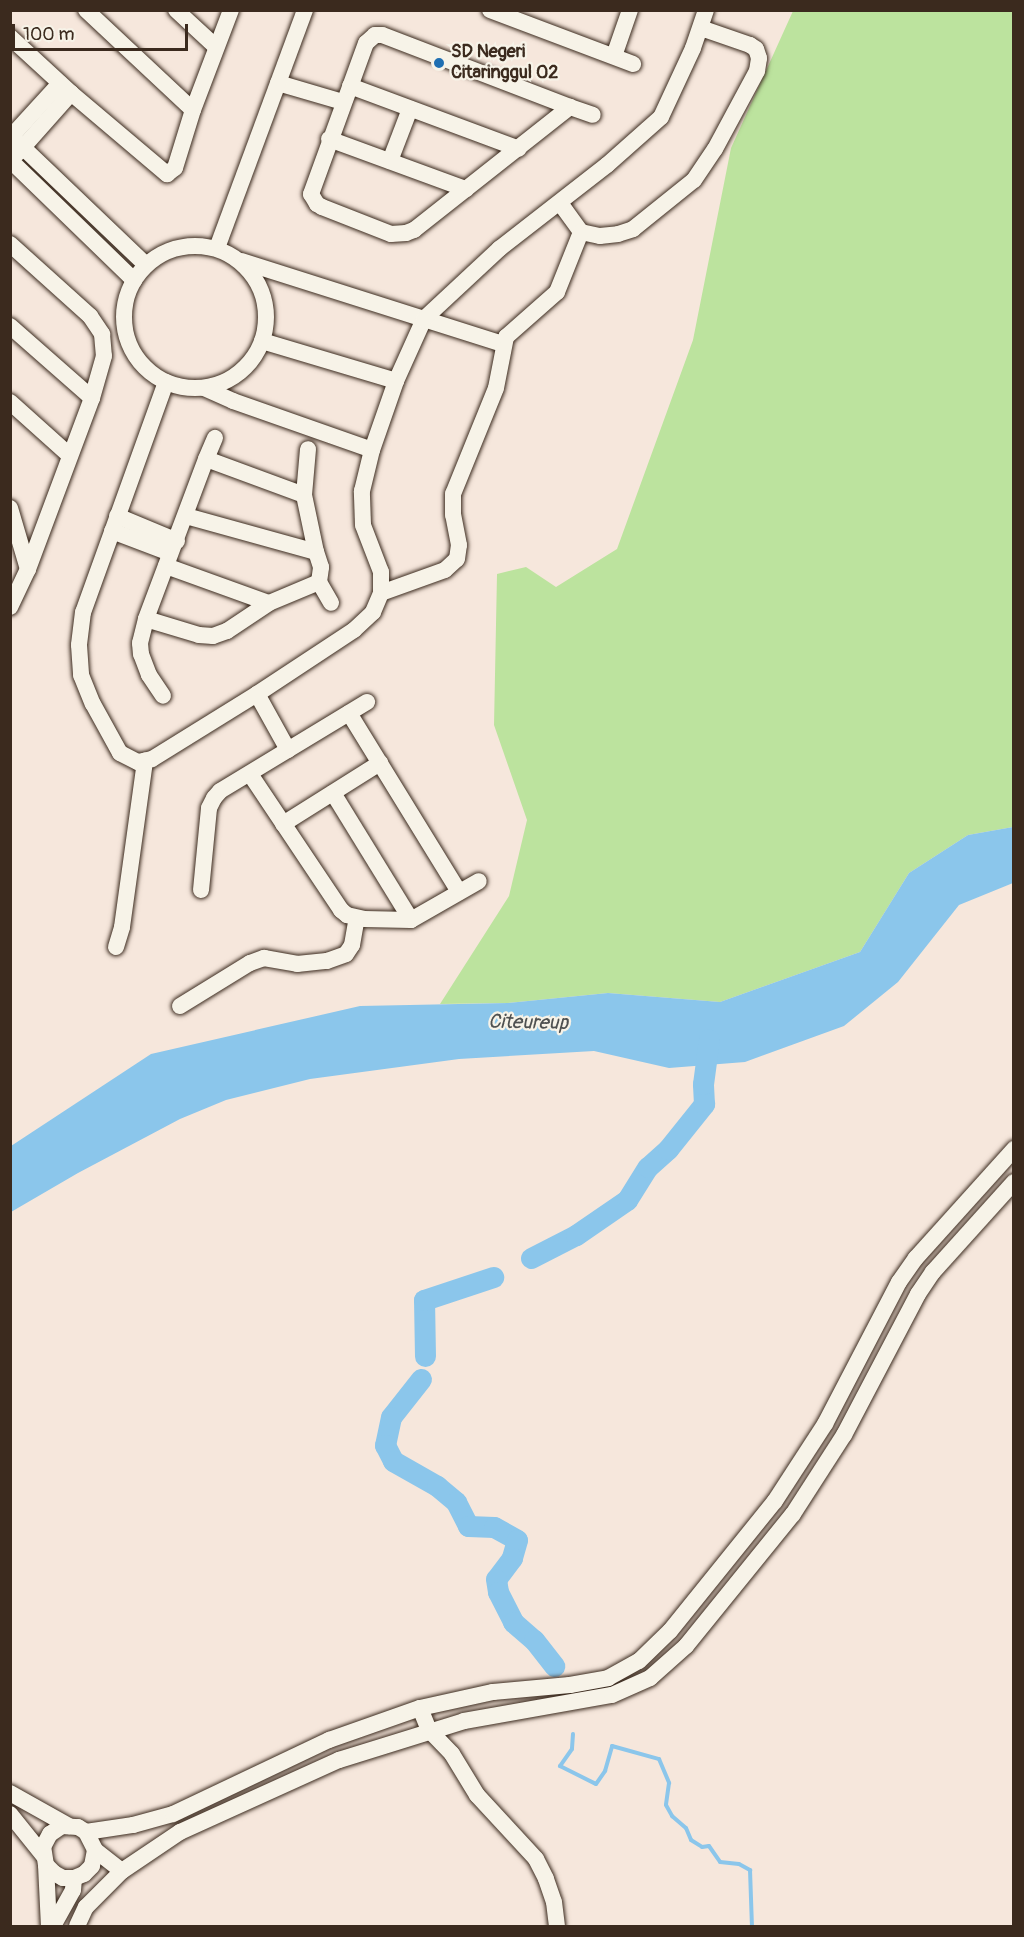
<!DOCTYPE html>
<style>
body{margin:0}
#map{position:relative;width:1024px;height:1937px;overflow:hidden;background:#f6e7dc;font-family:Pangolin,sans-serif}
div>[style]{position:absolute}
.green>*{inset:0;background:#bce39e}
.water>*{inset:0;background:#8bc6eb}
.stream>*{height:4px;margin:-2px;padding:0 2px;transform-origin:2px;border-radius:2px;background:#8bc6eb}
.river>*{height:21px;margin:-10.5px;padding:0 10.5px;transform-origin:10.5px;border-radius:10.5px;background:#8bc6eb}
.roads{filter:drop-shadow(0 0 2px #3b2a1e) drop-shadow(0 0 2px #3b2a1e)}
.minor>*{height:16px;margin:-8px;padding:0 8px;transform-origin:8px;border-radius:8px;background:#f7f3e8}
.minor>.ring{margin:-8px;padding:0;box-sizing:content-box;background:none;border:16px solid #f7f3e8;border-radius:50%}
.dots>*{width:16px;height:16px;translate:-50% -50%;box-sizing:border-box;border:3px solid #f7f3e8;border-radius:50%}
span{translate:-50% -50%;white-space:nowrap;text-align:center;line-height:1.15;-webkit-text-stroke:4.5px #f7f3e8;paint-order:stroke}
.poi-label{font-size:18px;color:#3b2a1e;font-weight:700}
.left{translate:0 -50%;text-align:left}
.water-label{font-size:20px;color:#4f5151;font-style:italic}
.frame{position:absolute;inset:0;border:12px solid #3b2a1e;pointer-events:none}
.scale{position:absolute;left:12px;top:24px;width:176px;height:27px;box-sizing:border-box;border:3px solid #3b2a1e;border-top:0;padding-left:8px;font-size:18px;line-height:21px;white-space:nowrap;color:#3b2a1e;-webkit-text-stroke:4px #f7f3e8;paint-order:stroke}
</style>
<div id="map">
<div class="green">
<div style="clip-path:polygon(793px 11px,1013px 11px,1013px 827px,968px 835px,909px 873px,860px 952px,720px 1002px,608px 993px,508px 1003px,440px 1004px,509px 896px,527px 820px,494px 725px,497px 574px,526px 567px,556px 587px,617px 549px,693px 340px,731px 148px)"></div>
</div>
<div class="water">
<div style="clip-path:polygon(1013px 827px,1013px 883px,959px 905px,898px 982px,844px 1026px,745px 1062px,669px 1068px,594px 1051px,459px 1059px,310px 1079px,226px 1100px,180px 1119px,78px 1173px,11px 1212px,11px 1146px,151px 1054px,360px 1006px,508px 1003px,608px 993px,720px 1002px,860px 952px,909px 873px,968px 835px)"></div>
</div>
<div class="stream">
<div style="left:573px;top:1734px;width:15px;rotate:94deg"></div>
<div style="left:572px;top:1749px;width:21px;rotate:125deg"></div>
<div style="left:560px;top:1766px;width:40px;rotate:26.6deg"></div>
<div style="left:596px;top:1784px;width:16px;rotate:-55deg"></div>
<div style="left:605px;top:1771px;width:26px;rotate:-74deg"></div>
<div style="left:612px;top:1746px;width:49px;rotate:15.5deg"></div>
<div style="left:659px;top:1759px;width:26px;rotate:67deg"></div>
<div style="left:669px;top:1783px;width:22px;rotate:98deg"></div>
<div style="left:666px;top:1805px;width:13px;rotate:61deg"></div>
<div style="left:672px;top:1816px;width:18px;rotate:41deg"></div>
<div style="left:686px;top:1828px;width:13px;rotate:67deg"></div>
<div style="left:691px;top:1840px;width:13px;rotate:32deg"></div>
<div style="left:702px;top:1847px;width:7px;rotate:-8deg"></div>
<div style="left:709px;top:1846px;width:19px;rotate:55deg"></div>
<div style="left:720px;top:1862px;width:19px;rotate:6deg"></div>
<div style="left:739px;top:1864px;width:13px;rotate:29deg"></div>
<div style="left:750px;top:1870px;width:56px;rotate:88deg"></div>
</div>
<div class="river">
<div style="left:531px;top:1258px;width:51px;rotate:-27.1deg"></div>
<div style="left:576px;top:1235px;width:62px;rotate:-34.5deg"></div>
<div style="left:627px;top:1200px;width:39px;rotate:-58deg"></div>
<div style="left:648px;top:1167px;width:27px;rotate:-42deg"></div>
<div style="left:668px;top:1149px;width:58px;rotate:-51.3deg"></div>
<div style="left:704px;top:1104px;width:20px;rotate:-93deg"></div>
<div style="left:703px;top:1084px;width:45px;rotate:-82.4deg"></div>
<div style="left:425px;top:1356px;width:56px;rotate:-91deg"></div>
<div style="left:424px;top:1300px;width:73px;rotate:-18.4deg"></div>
<div style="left:421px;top:1379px;width:48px;rotate:128.3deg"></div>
<div style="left:391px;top:1417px;width:29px;rotate:102deg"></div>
<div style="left:385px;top:1445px;width:18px;rotate:63deg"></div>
<div style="left:393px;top:1461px;width:51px;rotate:29.6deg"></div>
<div style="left:437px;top:1486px;width:25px;rotate:40deg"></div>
<div style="left:456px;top:1502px;width:27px;rotate:63deg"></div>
<div style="left:468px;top:1526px;width:26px;rotate:2deg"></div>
<div style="left:494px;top:1527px;width:26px;rotate:29deg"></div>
<div style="left:517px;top:1540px;width:19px;rotate:106deg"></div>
<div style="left:512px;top:1558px;width:26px;rotate:127deg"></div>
<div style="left:496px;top:1579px;width:13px;rotate:81deg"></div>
<div style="left:498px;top:1592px;width:34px;rotate:63deg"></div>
<div style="left:513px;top:1622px;width:28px;rotate:41deg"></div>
<div style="left:534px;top:1640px;width:33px;rotate:52deg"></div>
</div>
<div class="roads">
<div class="minor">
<div style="left:86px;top:10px;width:146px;rotate:43.1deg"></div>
<div style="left:176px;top:10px;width:54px;rotate:42.8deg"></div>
<div style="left:490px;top:10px;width:153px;rotate:20.7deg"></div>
<div style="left:10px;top:37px;width:83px;rotate:42.6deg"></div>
<div style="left:71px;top:93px;width:126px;rotate:40.2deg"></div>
<div style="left:167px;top:174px;width:10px;rotate:-37deg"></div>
<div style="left:175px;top:168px;width:61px;rotate:-72.8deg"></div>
<div style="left:193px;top:110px;width:107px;rotate:-69.2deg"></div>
<div style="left:614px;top:56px;width:49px;rotate:-70.8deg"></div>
<div style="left:278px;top:83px;width:68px;rotate:16.3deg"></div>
<div style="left:350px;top:86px;width:180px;rotate:20.4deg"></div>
<div style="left:570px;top:107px;width:201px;rotate:-159deg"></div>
<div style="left:382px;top:35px;width:7px;rotate:180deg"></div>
<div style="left:375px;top:35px;width:12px;rotate:138deg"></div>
<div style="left:366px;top:43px;width:161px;rotate:110deg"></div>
<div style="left:311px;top:194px;width:12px;rotate:59deg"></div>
<div style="left:317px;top:204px;width:6px;rotate:31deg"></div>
<div style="left:322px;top:207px;width:74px;rotate:21.4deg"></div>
<div style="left:391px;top:234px;width:15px;rotate:-4deg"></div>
<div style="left:406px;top:233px;width:9px;rotate:-21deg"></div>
<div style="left:414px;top:230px;width:199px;rotate:-38.3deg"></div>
<div style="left:570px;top:107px;width:24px;rotate:19deg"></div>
<div style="left:10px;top:135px;width:188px;rotate:43.7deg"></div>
<div style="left:10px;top:138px;width:74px;rotate:-47.7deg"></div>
<div style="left:329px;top:139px;width:146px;rotate:20.1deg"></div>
<div style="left:18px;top:153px;width:80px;rotate:-48.5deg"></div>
<div style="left:10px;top:160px;width:173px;rotate:44.1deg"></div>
<div style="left:390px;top:161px;width:56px;rotate:-69deg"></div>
<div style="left:560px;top:203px;width:36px;rotate:54deg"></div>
<div style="left:581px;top:232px;width:19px;rotate:12deg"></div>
<div style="left:600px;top:236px;width:18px;rotate:-6deg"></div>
<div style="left:618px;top:234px;width:16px;rotate:-18deg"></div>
<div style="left:633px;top:229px;width:78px;rotate:-38.8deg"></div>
<div style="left:694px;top:180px;width:37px;rotate:-56deg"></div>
<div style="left:715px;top:149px;width:89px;rotate:-61.7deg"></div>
<div style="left:757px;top:71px;width:13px;rotate:-81deg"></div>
<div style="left:759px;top:58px;width:9px;rotate:-108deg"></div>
<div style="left:756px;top:49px;width:7px;rotate:-146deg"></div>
<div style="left:750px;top:45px;width:52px;rotate:-160.9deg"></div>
<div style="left:10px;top:244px;width:108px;rotate:42deg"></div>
<div style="left:90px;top:316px;width:22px;rotate:56deg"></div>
<div style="left:102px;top:334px;width:22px;rotate:85deg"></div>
<div style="left:104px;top:356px;width:44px;rotate:105.9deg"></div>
<div style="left:92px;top:398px;width:183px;rotate:110.5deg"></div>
<div style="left:28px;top:569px;width:42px;rotate:115.3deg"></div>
<div class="ring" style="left:124px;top:246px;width:126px;height:126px"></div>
<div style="left:217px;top:248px;width:254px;rotate:-69.7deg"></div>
<div style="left:241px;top:261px;width:275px;rotate:17.6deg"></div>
<div style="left:10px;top:326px;width:109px;rotate:41.3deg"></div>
<div style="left:262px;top:341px;width:140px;rotate:16.6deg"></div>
<div style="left:166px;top:382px;width:245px;rotate:109.8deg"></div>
<div style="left:83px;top:612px;width:33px;rotate:97deg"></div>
<div style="left:79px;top:645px;width:30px;rotate:86deg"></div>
<div style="left:81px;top:675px;width:31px;rotate:68deg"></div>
<div style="left:93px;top:704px;width:56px;rotate:61.1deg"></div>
<div style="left:120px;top:753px;width:20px;rotate:27deg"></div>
<div style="left:138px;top:762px;width:14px;rotate:-12deg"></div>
<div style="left:152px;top:759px;width:123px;rotate:-31.8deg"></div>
<div style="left:257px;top:694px;width:116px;rotate:-33.4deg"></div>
<div style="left:354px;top:630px;width:26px;rotate:-43deg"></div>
<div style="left:373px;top:612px;width:21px;rotate:-67deg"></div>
<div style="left:381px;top:593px;width:21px;rotate:-90deg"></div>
<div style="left:381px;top:572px;width:50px;rotate:-111deg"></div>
<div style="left:363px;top:525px;width:34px;rotate:-92deg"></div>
<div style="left:362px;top:491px;width:42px;rotate:-76.3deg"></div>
<div style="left:372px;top:450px;width:73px;rotate:-70.8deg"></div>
<div style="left:396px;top:381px;width:68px;rotate:-65.7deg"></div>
<div style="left:424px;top:319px;width:103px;rotate:-43deg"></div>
<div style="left:499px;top:249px;width:137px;rotate:-37.9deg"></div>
<div style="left:607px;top:165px;width:72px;rotate:-41.6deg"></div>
<div style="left:661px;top:117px;width:76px;rotate:-65.1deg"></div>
<div style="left:693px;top:48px;width:40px;rotate:-71.1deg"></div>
<div style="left:204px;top:388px;width:32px;rotate:24deg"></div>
<div style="left:233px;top:401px;width:147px;rotate:19.4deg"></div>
<div style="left:10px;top:402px;width:79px;rotate:41.9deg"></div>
<div style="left:206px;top:459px;width:23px;rotate:-67deg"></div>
<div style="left:304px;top:495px;width:104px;rotate:-159.8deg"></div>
<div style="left:206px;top:459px;width:171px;rotate:110.6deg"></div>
<div style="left:146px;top:619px;width:55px;rotate:16.8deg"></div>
<div style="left:199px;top:635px;width:14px;rotate:4deg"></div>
<div style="left:213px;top:636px;width:15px;rotate:-20deg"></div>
<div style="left:227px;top:631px;width:50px;rotate:-33.7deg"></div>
<div style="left:269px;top:603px;width:54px;rotate:-22.8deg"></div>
<div style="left:319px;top:582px;width:15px;rotate:-82deg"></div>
<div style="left:321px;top:567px;width:16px;rotate:-108deg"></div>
<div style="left:316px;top:552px;width:58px;rotate:-101.9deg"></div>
<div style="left:304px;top:495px;width:46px;rotate:-85deg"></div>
<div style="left:10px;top:508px;width:64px;rotate:73.6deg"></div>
<div style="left:117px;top:516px;width:65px;rotate:22.6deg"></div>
<div style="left:186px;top:516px;width:135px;rotate:15.5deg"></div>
<div style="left:112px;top:531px;width:62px;rotate:20.8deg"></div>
<div style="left:166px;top:566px;width:109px;rotate:19.8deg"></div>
<div style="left:319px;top:582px;width:24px;rotate:60deg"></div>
<div style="left:381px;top:593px;width:68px;rotate:-19.8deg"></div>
<div style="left:445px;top:570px;width:16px;rotate:-43deg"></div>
<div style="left:457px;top:559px;width:14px;rotate:-82deg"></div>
<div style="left:459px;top:545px;width:31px;rotate:-101deg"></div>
<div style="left:453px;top:515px;width:21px;rotate:-90deg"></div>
<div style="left:453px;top:494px;width:114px;rotate:-67.9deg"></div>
<div style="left:496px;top:388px;width:52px;rotate:-78.9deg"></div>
<div style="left:506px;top:337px;width:68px;rotate:-41.4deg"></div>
<div style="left:557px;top:292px;width:65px;rotate:-68.2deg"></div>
<div style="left:146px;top:619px;width:25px;rotate:104deg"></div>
<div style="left:140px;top:643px;width:11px;rotate:85deg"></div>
<div style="left:141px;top:654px;width:22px;rotate:69deg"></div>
<div style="left:149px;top:675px;width:25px;rotate:56deg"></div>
<div style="left:257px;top:694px;width:64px;rotate:61deg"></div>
<div style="left:349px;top:713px;width:210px;rotate:58.4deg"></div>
<div style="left:250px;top:774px;width:164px;rotate:56.2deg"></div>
<div style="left:341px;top:910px;width:8px;rotate:40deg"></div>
<div style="left:347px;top:915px;width:17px;rotate:13deg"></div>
<div style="left:364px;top:919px;width:47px;rotate:1.2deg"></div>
<div style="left:411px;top:920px;width:78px;rotate:-29.8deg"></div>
<div style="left:333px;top:793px;width:149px;rotate:58.4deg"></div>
<div style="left:283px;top:824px;width:115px;rotate:-32.2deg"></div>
<div style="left:201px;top:890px;width:82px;rotate:-84.4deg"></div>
<div style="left:209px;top:808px;width:11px;rotate:-63deg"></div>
<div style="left:214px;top:798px;width:9px;rotate:-49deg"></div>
<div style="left:220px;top:791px;width:172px;rotate:-31.2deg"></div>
<div style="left:116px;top:947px;width:21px;rotate:-73deg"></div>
<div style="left:122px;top:927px;width:168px;rotate:-82.1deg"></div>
<div style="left:180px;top:1006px;width:82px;rotate:-31.6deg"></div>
<div style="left:250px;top:963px;width:15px;rotate:-20deg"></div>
<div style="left:264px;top:958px;width:34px;rotate:10deg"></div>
<div style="left:297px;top:964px;width:30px;rotate:-6deg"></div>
<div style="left:327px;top:961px;width:20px;rotate:-20deg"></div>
<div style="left:346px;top:954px;width:11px;rotate:-56deg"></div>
<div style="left:352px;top:945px;width:27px;rotate:-80deg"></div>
<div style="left:420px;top:1708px;width:24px;rotate:68deg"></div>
<div style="left:429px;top:1730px;width:33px;rotate:46deg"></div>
<div style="left:452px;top:1754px;width:48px;rotate:58.6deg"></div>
<div style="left:477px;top:1795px;width:87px;rotate:47.3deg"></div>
<div style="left:536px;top:1859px;width:22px;rotate:63deg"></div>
<div style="left:546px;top:1879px;width:24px;rotate:71deg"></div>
<div style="left:554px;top:1902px;width:24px;rotate:83deg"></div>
<div style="left:10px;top:1793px;width:68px;rotate:29.2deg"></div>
<div style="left:10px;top:1814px;width:53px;rotate:51.2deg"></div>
<div style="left:86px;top:1832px;width:20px;rotate:63deg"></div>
<div style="left:95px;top:1850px;width:16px;rotate:101deg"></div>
<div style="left:92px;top:1866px;width:11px;rotate:135deg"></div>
<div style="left:84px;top:1874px;width:11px;rotate:158deg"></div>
<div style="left:74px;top:1878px;width:11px;rotate:180deg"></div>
<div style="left:63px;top:1878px;width:10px;rotate:-151deg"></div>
<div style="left:54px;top:1873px;width:11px;rotate:-135deg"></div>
<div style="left:46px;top:1865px;width:18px;rotate:-99deg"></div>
<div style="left:43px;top:1847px;width:15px;rotate:-62deg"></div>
<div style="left:50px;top:1834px;width:14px;rotate:-34deg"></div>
<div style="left:62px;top:1826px;width:16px;rotate:4deg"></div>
<div style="left:78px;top:1827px;width:9px;rotate:32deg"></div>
<div style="left:86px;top:1832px;width:48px;rotate:-8.5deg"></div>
<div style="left:133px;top:1825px;width:41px;rotate:-15.4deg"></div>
<div style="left:173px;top:1814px;width:173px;rotate:-25.4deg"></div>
<div style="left:329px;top:1740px;width:96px;rotate:-19.4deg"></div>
<div style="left:420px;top:1708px;width:75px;rotate:-12.4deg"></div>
<div style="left:493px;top:1692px;width:77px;rotate:-5.2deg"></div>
<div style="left:570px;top:1685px;width:39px;rotate:-10deg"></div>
<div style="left:608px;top:1678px;width:35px;rotate:-29deg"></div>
<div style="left:639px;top:1661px;width:43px;rotate:-44.1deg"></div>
<div style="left:670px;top:1631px;width:167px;rotate:-51.1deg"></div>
<div style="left:775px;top:1501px;width:92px;rotate:-57deg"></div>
<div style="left:825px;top:1424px;width:160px;rotate:-62.5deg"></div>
<div style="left:899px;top:1282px;width:29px;rotate:-55deg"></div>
<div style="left:916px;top:1258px;width:147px;rotate:-48deg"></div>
<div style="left:95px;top:1850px;width:34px;rotate:38deg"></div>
<div style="left:46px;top:1865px;width:61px;rotate:87.2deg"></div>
<div style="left:53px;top:1926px;width:41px;rotate:-60.9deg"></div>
<div style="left:73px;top:1890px;width:12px;rotate:-85deg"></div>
<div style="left:77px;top:1926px;width:21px;rotate:-65deg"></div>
<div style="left:86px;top:1907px;width:51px;rotate:-45deg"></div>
<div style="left:122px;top:1871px;width:70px;rotate:-33.9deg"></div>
<div style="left:180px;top:1832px;width:175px;rotate:-24.4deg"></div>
<div style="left:339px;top:1760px;width:131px;rotate:-17.3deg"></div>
<div style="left:464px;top:1721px;width:150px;rotate:-10deg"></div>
<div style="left:612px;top:1695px;width:42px;rotate:-24.1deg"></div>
<div style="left:650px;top:1678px;width:48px;rotate:-41.6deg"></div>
<div style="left:686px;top:1646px;width:170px;rotate:-51deg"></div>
<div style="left:793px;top:1514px;width:94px;rotate:-57.2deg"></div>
<div style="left:844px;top:1435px;width:159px;rotate:-62.3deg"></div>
<div style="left:918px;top:1294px;width:27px;rotate:-56deg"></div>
<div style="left:933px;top:1272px;width:121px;rotate:-48deg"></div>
</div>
</div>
<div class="dots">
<div style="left:439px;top:63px;background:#1f6fb2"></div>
</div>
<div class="poi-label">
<span class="left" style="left:451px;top:63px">SD Negeri<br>Citaringgul 02</span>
</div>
<div class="water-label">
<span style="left:528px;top:1022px;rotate:1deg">Citeureup</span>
</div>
<div class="frame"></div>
<div class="scale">100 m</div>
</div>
